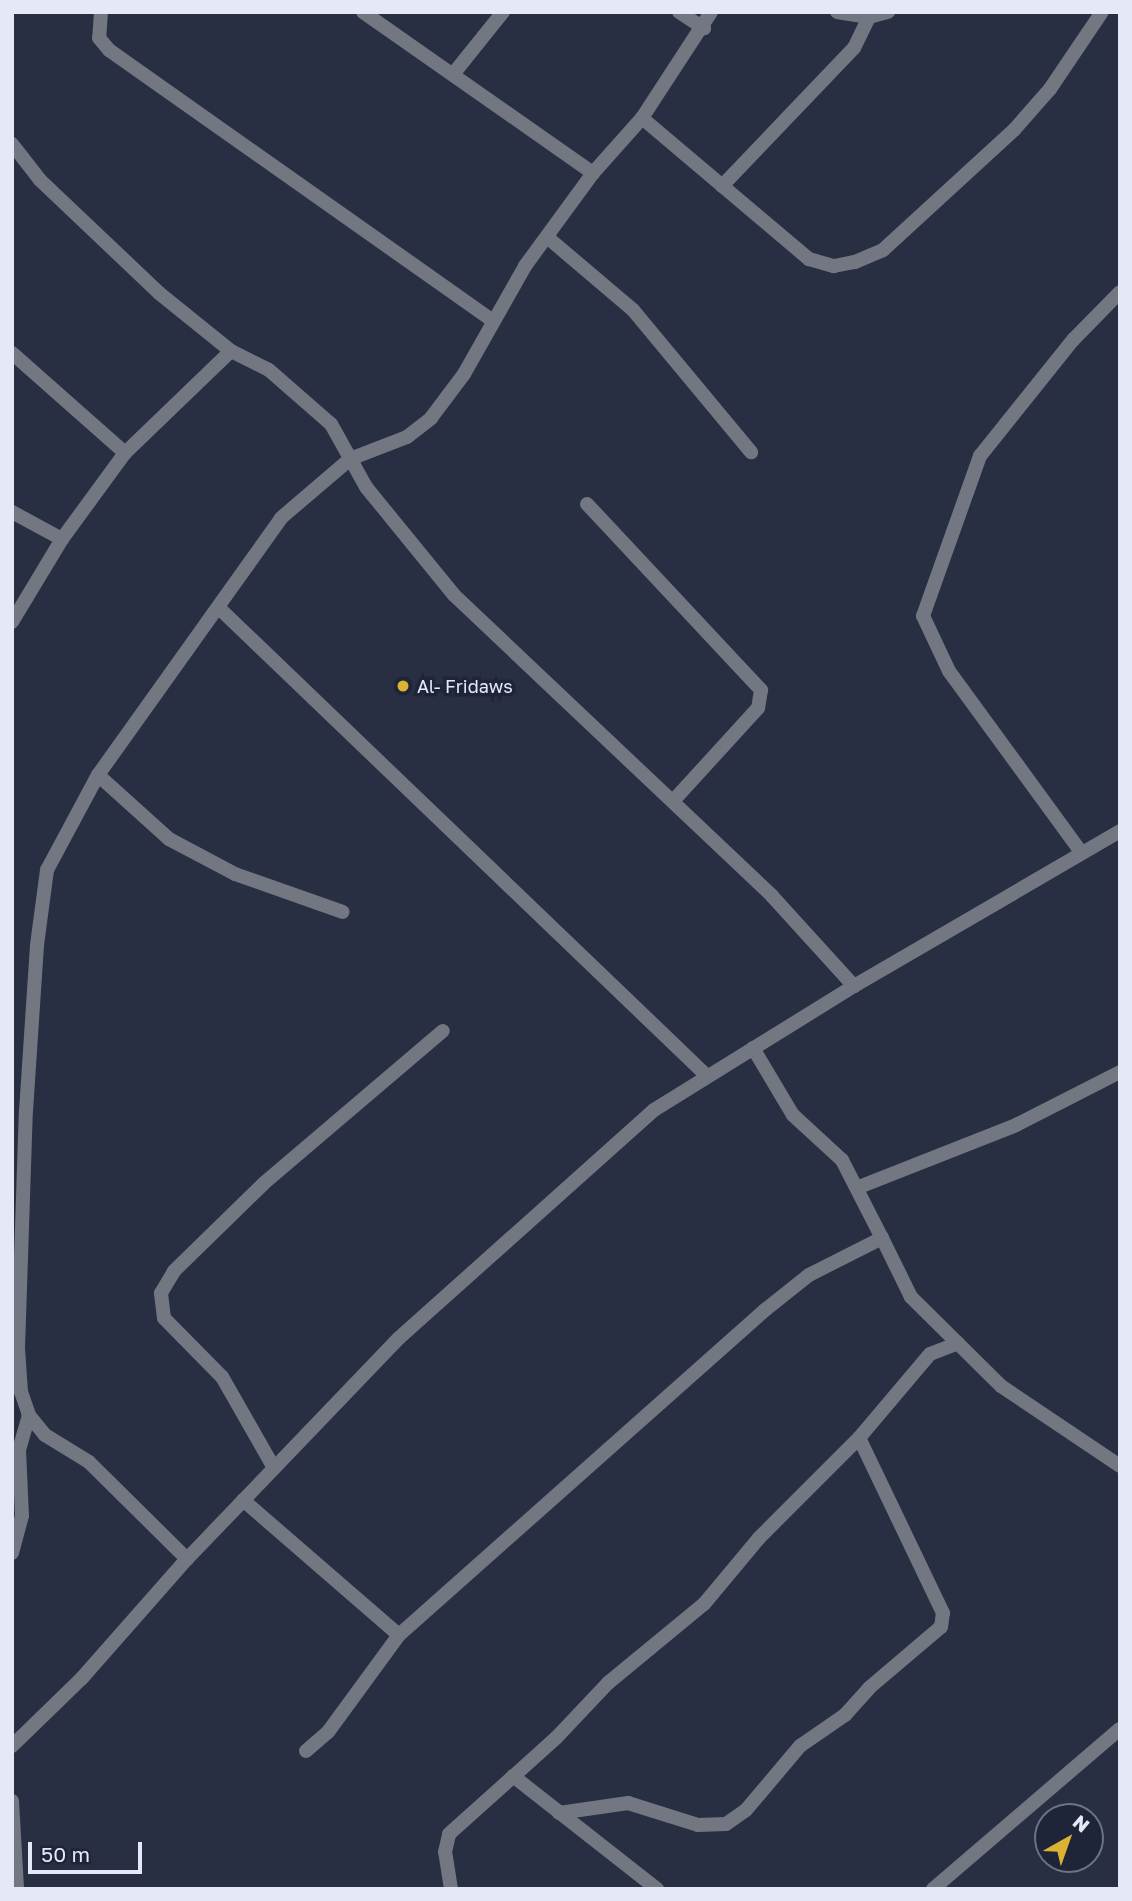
<!DOCTYPE html>
<style>
body{margin:0}
#map{position:relative;width:1132px;height:1901px;overflow:hidden;background:#282f42;font-family:"Golos Text",sans-serif}
div>[style]{position:absolute}
.minor>*{height:14px;margin:-7px;padding:0 7px;transform-origin:7px;border-radius:7px;background:#737782}
.tertiary>*{height:14px;margin:-7px;padding:0 7px;transform-origin:7px;border-radius:7px;background:#737782}
.dots>*{width:19px;height:19px;translate:-50% -50%;box-sizing:border-box;border:4px solid #1e2538;border-radius:50%}
span{translate:-50% -50%;white-space:nowrap;text-align:center;line-height:1.15;-webkit-text-stroke:7px #1e2538;paint-order:stroke}
.poi-label{font-size:18px;color:#e5e9f7}
.left{translate:0 -50%;text-align:left}
.frame{position:absolute;inset:0;border:14px solid #e5e9f7;pointer-events:none}
.north{position:absolute;left:1034px;top:1803px;width:70px;height:70px;box-sizing:border-box;background:#1e2538;border:2px solid #6e7384;border-radius:50%;rotate:40deg;font-size:19px;font-weight:700;line-height:28px;text-align:center;color:#e5e9f7}
.north::after{content:'';display:block;margin:auto;width:24px;height:32px;background:#dcb233;clip-path:polygon(50% 0,100% 100%,50% 72%,0 100%)}
.scale{position:absolute;left:28px;top:1842px;width:114px;height:32px;box-sizing:border-box;border:4px solid #e5e9f7;border-top:0;padding-left:9px;font-size:21px;line-height:24px;white-space:nowrap;color:#e5e9f7;-webkit-text-stroke:5px #1e2538;paint-order:stroke}
</style>
<div id="map">
<div class="minor">
<div style="left:101px;top:12px;width:26px;rotate:94deg"></div>
<div style="left:99px;top:38px;width:16px;rotate:50deg"></div>
<div style="left:109px;top:50px;width:469px;rotate:35.2deg"></div>
<div style="left:363px;top:12px;width:281px;rotate:35deg"></div>
<div style="left:679px;top:12px;width:30px;rotate:33deg"></div>
<div style="left:837px;top:12px;width:32px;rotate:9deg"></div>
<div style="left:869px;top:17px;width:20px;rotate:-15deg"></div>
<div style="left:454px;top:73px;width:78px;rotate:-51.2deg"></div>
<div style="left:642px;top:118px;width:219px;rotate:40.2deg"></div>
<div style="left:809px;top:259px;width:26px;rotate:16deg"></div>
<div style="left:834px;top:266px;width:21px;rotate:-11deg"></div>
<div style="left:855px;top:262px;width:30px;rotate:-23deg"></div>
<div style="left:883px;top:250px;width:178px;rotate:-42.5deg"></div>
<div style="left:1014px;top:130px;width:55px;rotate:-48.7deg"></div>
<div style="left:1050px;top:89px;width:93px;rotate:-56deg"></div>
<div style="left:12px;top:144px;width:46px;rotate:52.1deg"></div>
<div style="left:40px;top:180px;width:164px;rotate:43.5deg"></div>
<div style="left:159px;top:293px;width:92px;rotate:38.9deg"></div>
<div style="left:231px;top:351px;width:42px;rotate:26.6deg"></div>
<div style="left:269px;top:370px;width:82px;rotate:41.1deg"></div>
<div style="left:331px;top:424px;width:72px;rotate:60.9deg"></div>
<div style="left:366px;top:487px;width:139px;rotate:50.8deg"></div>
<div style="left:454px;top:595px;width:438px;rotate:43.4deg"></div>
<div style="left:772px;top:896px;width:122px;rotate:47.7deg"></div>
<div style="left:722px;top:186px;width:191px;rotate:-46.3deg"></div>
<div style="left:854px;top:48px;width:34px;rotate:-64deg"></div>
<div style="left:547px;top:237px;width:113px;rotate:40.3deg"></div>
<div style="left:633px;top:310px;width:185px;rotate:50.3deg"></div>
<div style="left:12px;top:353px;width:151px;rotate:41.5deg"></div>
<div style="left:587px;top:504px;width:255px;rotate:46.9deg"></div>
<div style="left:761px;top:690px;width:18px;rotate:99deg"></div>
<div style="left:758px;top:708px;width:126px;rotate:132.4deg"></div>
<div style="left:12px;top:512px;width:57px;rotate:28.4deg"></div>
<div style="left:219px;top:608px;width:675px;rotate:43.8deg"></div>
<div style="left:12px;top:622px;width:97px;rotate:-58.9deg"></div>
<div style="left:62px;top:539px;width:107px;rotate:-53.8deg"></div>
<div style="left:125px;top:453px;width:147px;rotate:-43.9deg"></div>
<div style="left:98px;top:775px;width:96px;rotate:42deg"></div>
<div style="left:169px;top:839px;width:75px;rotate:27.9deg"></div>
<div style="left:235px;top:874px;width:114px;rotate:19.4deg"></div>
<div style="left:1081px;top:852px;width:224px;rotate:-126.1deg"></div>
<div style="left:949px;top:671px;width:61px;rotate:-115.3deg"></div>
<div style="left:923px;top:616px;width:170px;rotate:-70.4deg"></div>
<div style="left:980px;top:456px;width:149px;rotate:-51.3deg"></div>
<div style="left:1073px;top:340px;width:67px;rotate:-45.6deg"></div>
<div style="left:753px;top:1048px;width:78px;rotate:59.2deg"></div>
<div style="left:793px;top:1115px;width:67px;rotate:42.6deg"></div>
<div style="left:842px;top:1160px;width:88px;rotate:62.9deg"></div>
<div style="left:859px;top:1187px;width:169px;rotate:-21.5deg"></div>
<div style="left:1016px;top:1125px;width:117px;rotate:-27deg"></div>
<div style="left:274px;top:1468px;width:105px;rotate:-119.7deg"></div>
<div style="left:222px;top:1377px;width:83px;rotate:-134.5deg"></div>
<div style="left:164px;top:1318px;width:25px;rotate:-97deg"></div>
<div style="left:161px;top:1293px;width:26px;rotate:-59deg"></div>
<div style="left:174px;top:1271px;width:124px;rotate:-44.3deg"></div>
<div style="left:263px;top:1184px;width:236px;rotate:-40.4deg"></div>
<div style="left:243px;top:1500px;width:206px;rotate:40.9deg"></div>
<div style="left:399px;top:1635px;width:489px;rotate:-41.6deg"></div>
<div style="left:765px;top:1310px;width:56px;rotate:-38.5deg"></div>
<div style="left:809px;top:1275px;width:82px;rotate:-26.9deg"></div>
<div style="left:882px;top:1238px;width:66px;rotate:63.8deg"></div>
<div style="left:911px;top:1297px;width:127px;rotate:44.7deg"></div>
<div style="left:1001px;top:1386px;width:143px;rotate:33.9deg"></div>
<div style="left:12px;top:1553px;width:38px;rotate:-75deg"></div>
<div style="left:22px;top:1516px;width:66px;rotate:-92.6deg"></div>
<div style="left:19px;top:1450px;width:36px;rotate:-74deg"></div>
<div style="left:187px;top:1559px;width:138px;rotate:-135.3deg"></div>
<div style="left:89px;top:1462px;width:52px;rotate:-148.5deg"></div>
<div style="left:45px;top:1435px;width:26px;rotate:-129deg"></div>
<div style="left:29px;top:1415px;width:24px;rotate:-109deg"></div>
<div style="left:21px;top:1392px;width:44px;rotate:-93.9deg"></div>
<div style="left:18px;top:1348px;width:237px;rotate:-88.1deg"></div>
<div style="left:26px;top:1111px;width:166px;rotate:-86.2deg"></div>
<div style="left:37px;top:945px;width:76px;rotate:-82.4deg"></div>
<div style="left:47px;top:870px;width:108px;rotate:-61.8deg"></div>
<div style="left:98px;top:775px;width:315px;rotate:-54.5deg"></div>
<div style="left:281px;top:518px;width:91px;rotate:-40.5deg"></div>
<div style="left:350px;top:459px;width:61px;rotate:-21.1deg"></div>
<div style="left:407px;top:437px;width:31px;rotate:-38deg"></div>
<div style="left:431px;top:418px;width:55px;rotate:-53.1deg"></div>
<div style="left:464px;top:374px;width:124px;rotate:-60.5deg"></div>
<div style="left:525px;top:266px;width:115px;rotate:-53.8deg"></div>
<div style="left:593px;top:173px;width:74px;rotate:-48.3deg"></div>
<div style="left:642px;top:118px;width:126px;rotate:-56.9deg"></div>
<div style="left:306px;top:1751px;width:29px;rotate:-41deg"></div>
<div style="left:328px;top:1732px;width:120px;rotate:-53.8deg"></div>
<div style="left:513px;top:1776px;width:183px;rotate:38.1deg"></div>
<div style="left:12px;top:1801px;width:88px;rotate:86.7deg"></div>
<div style="left:559px;top:1813px;width:70px;rotate:-8.2deg"></div>
<div style="left:628px;top:1803px;width:73px;rotate:17.4deg"></div>
<div style="left:698px;top:1825px;width:28px;rotate:-2deg"></div>
<div style="left:726px;top:1824px;width:24px;rotate:-35deg"></div>
<div style="left:746px;top:1810px;width:84px;rotate:-49.8deg"></div>
<div style="left:800px;top:1746px;width:55px;rotate:-34.6deg"></div>
<div style="left:845px;top:1715px;width:36px;rotate:-48deg"></div>
<div style="left:869px;top:1688px;width:94px;rotate:-40.3deg"></div>
<div style="left:941px;top:1627px;width:14px;rotate:-82deg"></div>
<div style="left:943px;top:1613px;width:194px;rotate:-115.6deg"></div>
<div style="left:451px;top:1889px;width:37px;rotate:-99deg"></div>
<div style="left:445px;top:1852px;width:18px;rotate:-77deg"></div>
<div style="left:449px;top:1834px;width:144px;rotate:-41.9deg"></div>
<div style="left:556px;top:1738px;width:76px;rotate:-46.6deg"></div>
<div style="left:608px;top:1683px;width:124px;rotate:-39.5deg"></div>
<div style="left:704px;top:1604px;width:86px;rotate:-50.2deg"></div>
<div style="left:759px;top:1538px;width:141px;rotate:-45deg"></div>
<div style="left:859px;top:1438px;width:110px;rotate:-49.8deg"></div>
<div style="left:930px;top:1354px;width:30px;rotate:-21deg"></div>
<div style="left:933px;top:1889px;width:246px;rotate:-40.6deg"></div>
</div>
<div class="tertiary">
<div style="left:12px;top:1746px;width:98px;rotate:-44.2deg"></div>
<div style="left:82px;top:1678px;width:159px;rotate:-48.6deg"></div>
<div style="left:187px;top:1559px;width:306px;rotate:-46.2deg"></div>
<div style="left:399px;top:1338px;width:342px;rotate:-41.8deg"></div>
<div style="left:654px;top:1110px;width:235px;rotate:-31.8deg"></div>
<div style="left:854px;top:986px;width:308px;rotate:-30.2deg"></div>
</div>
<div class="dots">
<div style="left:403px;top:686px;background:#dcb233"></div>
</div>
<div class="poi-label">
<span class="left" style="left:417px;top:686px">Al- Fridaws</span>
</div>
<div class="frame"></div>
<div class="north">N</div>
<div class="scale">50 m</div>
</div>
